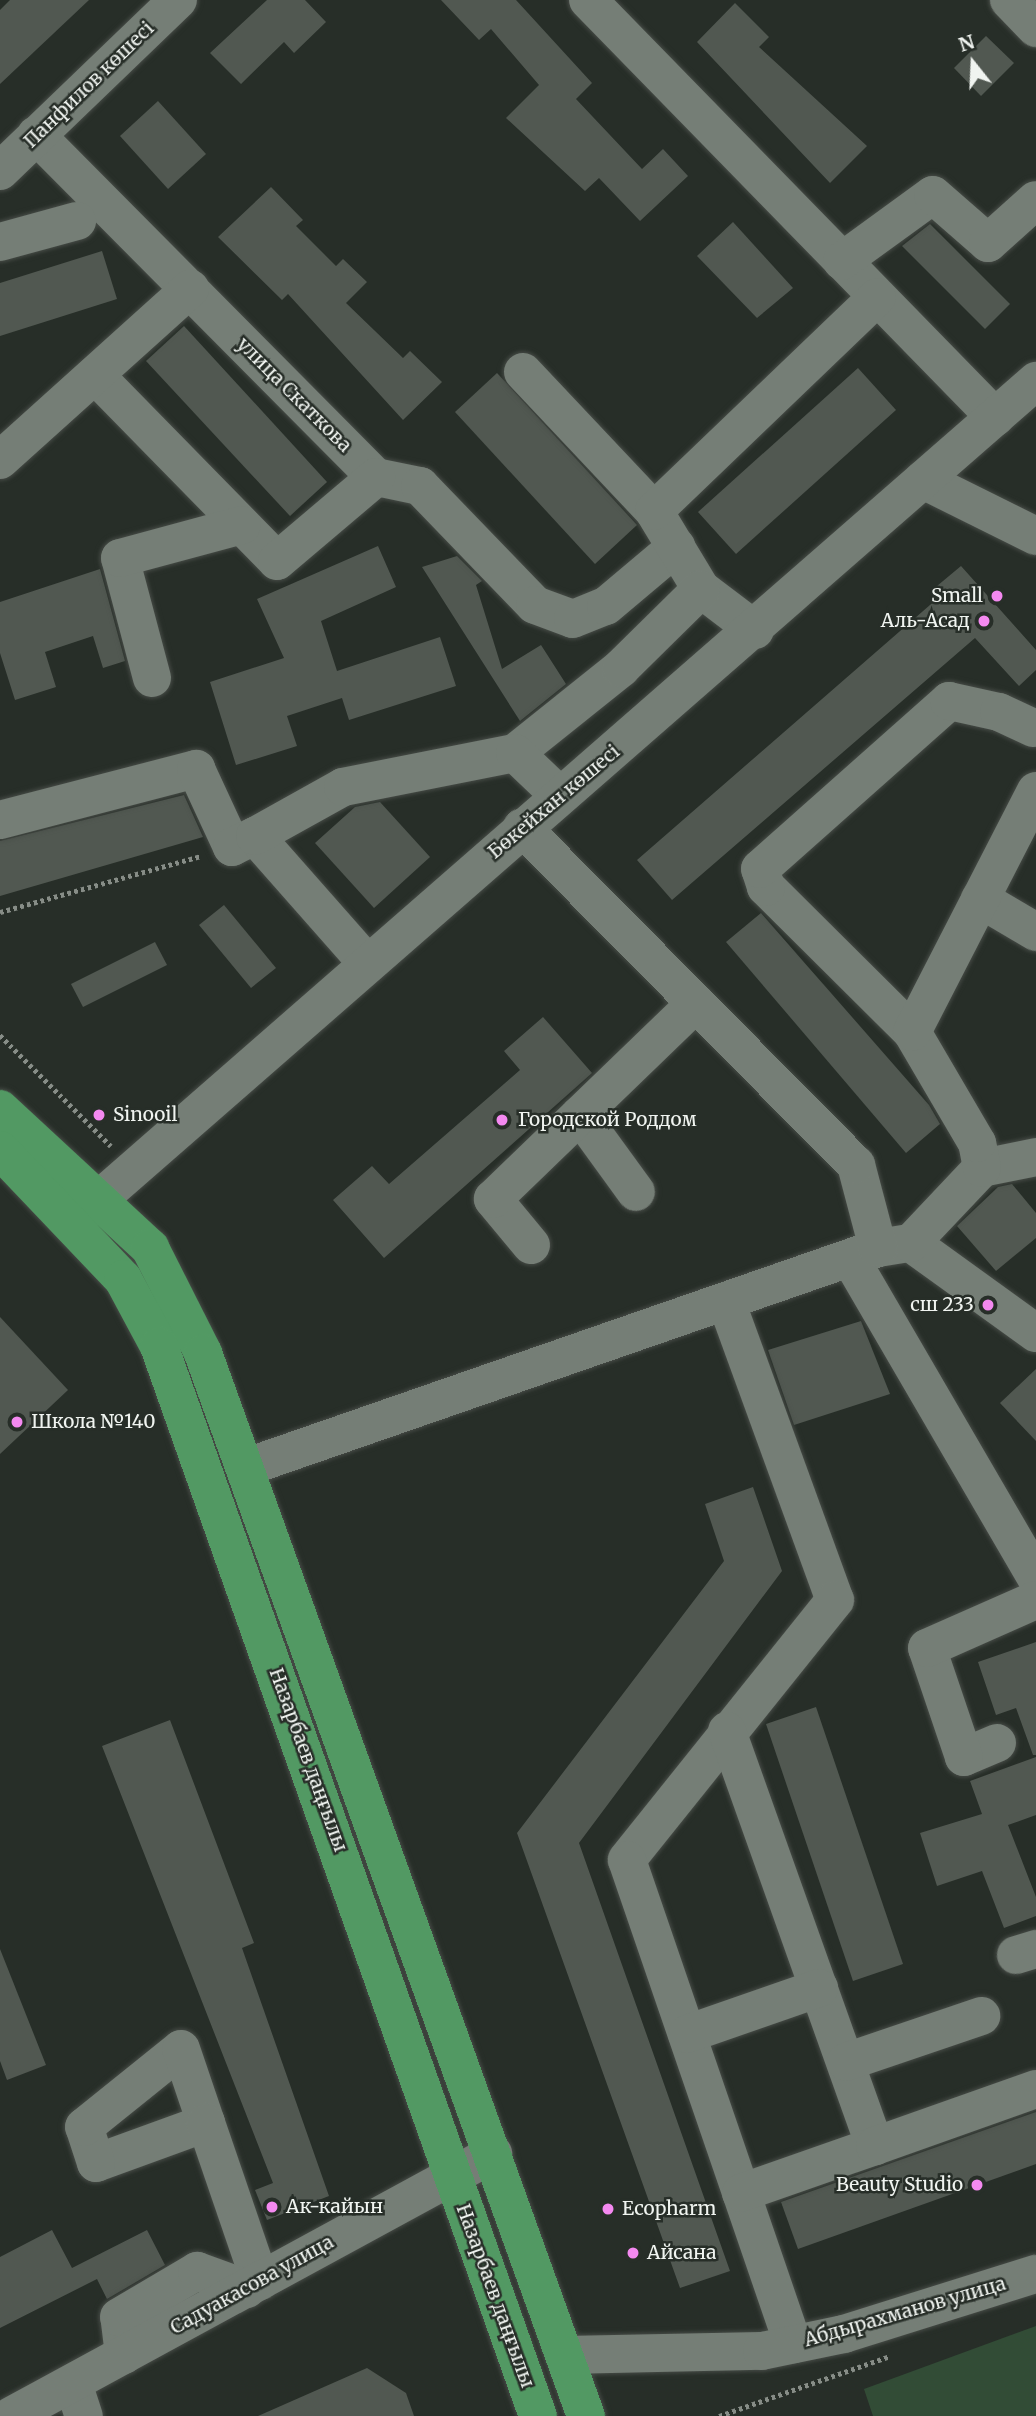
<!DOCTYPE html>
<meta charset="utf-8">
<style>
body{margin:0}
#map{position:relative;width:1036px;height:2416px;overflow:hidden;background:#272e28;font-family:Merriweather,serif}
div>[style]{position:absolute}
.green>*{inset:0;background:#324c36}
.building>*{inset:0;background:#515851}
.path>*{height:4.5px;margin-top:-2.25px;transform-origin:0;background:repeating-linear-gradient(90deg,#878d87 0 3.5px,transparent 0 7px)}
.roads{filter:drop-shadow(0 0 2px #464b46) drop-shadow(0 0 2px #464b46)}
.minor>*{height:38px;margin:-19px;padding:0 19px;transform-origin:19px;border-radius:19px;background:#757e76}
.major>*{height:38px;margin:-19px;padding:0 19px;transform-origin:19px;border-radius:19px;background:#529963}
.dots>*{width:19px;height:19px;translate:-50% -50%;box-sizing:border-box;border:4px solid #272e28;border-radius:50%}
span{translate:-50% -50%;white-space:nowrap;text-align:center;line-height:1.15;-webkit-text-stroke:5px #272e28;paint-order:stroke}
.street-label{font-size:19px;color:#f0f4f0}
.poi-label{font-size:19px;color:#f0f4f0}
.right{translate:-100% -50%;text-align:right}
.left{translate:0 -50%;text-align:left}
.north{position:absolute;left:938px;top:28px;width:70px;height:70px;-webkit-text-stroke:5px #272e28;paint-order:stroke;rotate:342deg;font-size:19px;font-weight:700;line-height:28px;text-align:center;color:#f0f4f0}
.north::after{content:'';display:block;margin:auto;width:24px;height:32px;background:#f0f4f0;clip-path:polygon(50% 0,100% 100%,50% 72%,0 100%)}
</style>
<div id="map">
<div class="green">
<div style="clip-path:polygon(1036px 2326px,1036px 2416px,873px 2416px,864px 2389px)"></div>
</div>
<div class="building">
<div style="clip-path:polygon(10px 0,89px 0,0 84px,0 10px)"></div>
<div style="clip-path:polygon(267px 0,305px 0,326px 22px,294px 53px,284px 42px,241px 84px,210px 53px)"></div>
<div style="clip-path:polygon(441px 0,516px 0,592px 83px,576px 99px,642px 169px,663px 149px,688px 176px,640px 221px,599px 178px,585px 191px,506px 118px,539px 85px,491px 29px,479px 40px)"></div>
<div style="clip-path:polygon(735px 3px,769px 37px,759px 47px,867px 146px,830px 183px,697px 42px)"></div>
<div style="clip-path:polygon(986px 36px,1014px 63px,981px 96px,954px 68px)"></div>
<div style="clip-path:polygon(158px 101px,206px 154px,168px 189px,120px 136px)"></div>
<div style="clip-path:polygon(271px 187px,303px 220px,296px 226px,336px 266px,343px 259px,367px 282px,346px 303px,403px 358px,410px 351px,442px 382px,403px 420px,288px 294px,282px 300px,218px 237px)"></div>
<div style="clip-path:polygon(733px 222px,793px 288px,757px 318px,697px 256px)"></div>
<div style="clip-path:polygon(930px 224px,1010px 304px,985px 329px,902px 246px)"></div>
<div style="clip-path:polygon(102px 251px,117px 299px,0 336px,0 283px)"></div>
<div style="clip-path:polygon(184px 326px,327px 482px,290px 516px,146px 361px)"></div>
<div style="clip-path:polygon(858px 368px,896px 410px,736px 554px,698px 512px)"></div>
<div style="clip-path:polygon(497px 373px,637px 525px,595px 564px,455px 412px)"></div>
<div style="clip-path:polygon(378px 546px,396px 587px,321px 621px,337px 671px,440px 637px,456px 686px,349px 720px,342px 698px,287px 716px,297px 746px,236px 765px,210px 682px,284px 658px,257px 599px)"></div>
<div style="clip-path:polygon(457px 556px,482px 581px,476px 585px,502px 669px,541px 645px,566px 684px,520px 721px,422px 567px)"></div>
<div style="clip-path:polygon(961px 566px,1036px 650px,1036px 670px,1019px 686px,975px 638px,672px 900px,637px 860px,938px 598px,931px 591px)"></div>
<div style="clip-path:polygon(100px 569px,125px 661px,103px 668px,93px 636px,45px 652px,56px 687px,15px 700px,0 653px,0 602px)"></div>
<div style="clip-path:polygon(184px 795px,203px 837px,0 896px,0 841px)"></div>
<div style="clip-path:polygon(380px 802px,430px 857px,374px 908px,315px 843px,355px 807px)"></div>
<div style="clip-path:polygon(224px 905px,276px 968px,251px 988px,199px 925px)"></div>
<div style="clip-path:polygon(761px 913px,929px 1105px,940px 1124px,906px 1153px,726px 942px)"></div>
<div style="clip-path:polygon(155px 942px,167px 965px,83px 1007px,71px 984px)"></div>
<div style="clip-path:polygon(543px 1017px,592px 1073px,384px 1258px,333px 1200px,372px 1166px,389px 1184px,520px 1070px,504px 1051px)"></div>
<div style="clip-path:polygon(1012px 1184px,1036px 1213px,1036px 1238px,996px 1271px,957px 1226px,998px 1187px)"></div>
<div style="clip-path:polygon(0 1317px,68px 1390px,0 1454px)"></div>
<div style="clip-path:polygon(861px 1321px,890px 1394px,794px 1425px,768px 1350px)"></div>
<div style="clip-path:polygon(1036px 1369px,1036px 1441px,1000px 1403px)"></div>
<div style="clip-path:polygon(753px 1487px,782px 1571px,579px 1843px,730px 2271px,680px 2288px,517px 1833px,724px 1561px,705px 1504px)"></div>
<div style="clip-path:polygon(1036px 1642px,1036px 1755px,1033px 1755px,1016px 1708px,996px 1715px,978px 1662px)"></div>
<div style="clip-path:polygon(816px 1707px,903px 1964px,853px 1981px,766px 1724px)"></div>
<div style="clip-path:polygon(170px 1720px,254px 1943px,242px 1948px,329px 2196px,267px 2220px,255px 2190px,273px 2183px,102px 1746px)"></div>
<div style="clip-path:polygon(1036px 1757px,1036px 1815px,1008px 1825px,1036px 1897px,1036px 1916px,1004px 1928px,982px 1871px,937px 1886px,920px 1833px,982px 1814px,970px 1781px)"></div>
<div style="clip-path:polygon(0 1949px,46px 2065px,7px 2080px,0 2061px)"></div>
<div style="clip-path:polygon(1036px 2112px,1036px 2164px,798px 2249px,781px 2202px)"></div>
<div style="clip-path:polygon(52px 2230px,72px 2268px,147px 2230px,165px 2265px,107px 2299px,97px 2279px,0 2328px,0 2257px)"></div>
<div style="clip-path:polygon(367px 2368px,406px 2393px,414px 2416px,258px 2416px)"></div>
</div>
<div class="path">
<div style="left:0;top:912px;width:209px;rotate:-15.6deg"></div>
<div style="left:0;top:1035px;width:157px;rotate:45deg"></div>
<div style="left:719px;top:2416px;width:181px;rotate:-19.3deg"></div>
</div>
<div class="roads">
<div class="minor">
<div style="left:588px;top:0;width:583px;rotate:45.7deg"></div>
<div style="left:1009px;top:0;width:39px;rotate:46deg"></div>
<div style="left:36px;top:135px;width:482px;rotate:45.2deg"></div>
<div style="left:376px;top:477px;width:45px;rotate:11.6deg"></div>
<div style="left:420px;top:486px;width:165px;rotate:46deg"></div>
<div style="left:535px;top:605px;width:40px;rotate:20.2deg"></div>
<div style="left:573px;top:619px;width:35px;rotate:-22deg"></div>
<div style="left:606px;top:606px;width:92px;rotate:-40.1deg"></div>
<div style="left:0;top:171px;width:247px;rotate:-43.9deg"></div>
<div style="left:0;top:242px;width:80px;rotate:-15.3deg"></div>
<div style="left:842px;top:261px;width:112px;rotate:-36deg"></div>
<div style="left:933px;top:195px;width:73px;rotate:41.1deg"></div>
<div style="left:988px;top:243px;width:64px;rotate:-41.9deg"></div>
<div style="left:523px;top:372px;width:191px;rotate:46.7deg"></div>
<div style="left:95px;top:375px;width:260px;rotate:45.6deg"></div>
<div style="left:277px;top:561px;width:130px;rotate:-40.3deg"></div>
<div style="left:0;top:460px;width:256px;rotate:-42deg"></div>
<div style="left:923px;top:480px;width:126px;rotate:26.4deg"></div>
<div style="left:755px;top:630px;width:68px;rotate:-142.8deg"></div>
<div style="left:701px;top:589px;width:91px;rotate:-121.1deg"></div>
<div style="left:654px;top:511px;width:309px;rotate:-43.8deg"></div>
<div style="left:152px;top:678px;width:124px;rotate:-104.9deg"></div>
<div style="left:120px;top:558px;width:126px;rotate:-15.1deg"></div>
<div style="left:515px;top:753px;width:136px;rotate:-38.7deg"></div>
<div style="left:621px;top:668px;width:112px;rotate:-44.6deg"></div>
<div style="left:0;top:820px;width:203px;rotate:-14.6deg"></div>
<div style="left:196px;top:769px;width:86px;rotate:65.2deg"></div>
<div style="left:232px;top:847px;width:25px;rotate:-26deg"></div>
<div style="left:255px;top:836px;width:169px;rotate:48.6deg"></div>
<div style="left:255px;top:836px;width:101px;rotate:-29.1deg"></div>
<div style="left:343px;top:787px;width:175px;rotate:-11.2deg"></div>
<div style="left:515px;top:753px;width:62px;rotate:43.7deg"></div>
<div style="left:980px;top:899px;width:65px;rotate:30.5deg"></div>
<div style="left:912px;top:1032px;width:206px;rotate:-135.2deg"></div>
<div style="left:766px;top:887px;width:19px;rotate:-108deg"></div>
<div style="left:760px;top:869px;width:253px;rotate:-41.6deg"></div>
<div style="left:949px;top:701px;width:51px;rotate:12.4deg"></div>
<div style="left:999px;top:712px;width:38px;rotate:25deg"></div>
<div style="left:580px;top:1115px;width:95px;rotate:54deg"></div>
<div style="left:982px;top:1168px;width:55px;rotate:-11.5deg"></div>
<div style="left:73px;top:1222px;width:1279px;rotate:-41.13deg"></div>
<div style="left:911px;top:1243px;width:154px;rotate:35.8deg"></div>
<div style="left:531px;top:1245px;width:60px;rotate:-129.6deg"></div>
<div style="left:493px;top:1199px;width:282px;rotate:-44deg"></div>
<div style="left:878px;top:1248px;width:33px;rotate:-9deg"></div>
<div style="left:911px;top:1243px;width:103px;rotate:-46.6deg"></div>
<div style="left:982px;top:1168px;width:25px;rotate:-101deg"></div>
<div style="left:977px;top:1143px;width:129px;rotate:-120.4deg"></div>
<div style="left:912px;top:1032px;width:271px;rotate:-62.8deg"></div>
<div style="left:850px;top:1258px;width:370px;rotate:59.8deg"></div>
<div style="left:726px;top:1301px;width:318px;rotate:70deg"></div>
<div style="left:835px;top:1600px;width:333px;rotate:128.7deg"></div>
<div style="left:627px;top:1860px;width:512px;rotate:71.07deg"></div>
<div style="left:247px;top:1467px;width:668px;rotate:-19.14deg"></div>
<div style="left:878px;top:1248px;width:86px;rotate:-104.8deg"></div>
<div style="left:856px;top:1165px;width:475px;rotate:-134.7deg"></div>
<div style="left:727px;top:1731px;width:441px;rotate:70.4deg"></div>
<div style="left:875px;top:2146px;width:142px;rotate:160.7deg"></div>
<div style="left:997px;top:1743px;width:36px;rotate:157deg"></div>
<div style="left:964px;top:1757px;width:115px;rotate:-108.7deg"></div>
<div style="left:927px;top:1648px;width:119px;rotate:-23.8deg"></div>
<div style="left:1016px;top:1955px;width:21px;rotate:-17deg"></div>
<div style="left:687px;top:2034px;width:140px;rotate:-19.2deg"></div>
<div style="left:846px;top:2062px;width:143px;rotate:-18.8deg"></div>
<div style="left:206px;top:2123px;width:117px;rotate:160deg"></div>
<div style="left:96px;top:2163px;width:38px;rotate:-108deg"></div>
<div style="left:84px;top:2127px;width:124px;rotate:-38.8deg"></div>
<div style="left:181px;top:2049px;width:78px;rotate:71.3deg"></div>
<div style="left:206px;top:2123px;width:167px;rotate:71.1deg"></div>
<div style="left:875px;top:2146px;width:171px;rotate:-19.5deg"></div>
<div style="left:124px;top:2355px;width:38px;rotate:-97deg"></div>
<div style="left:119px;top:2317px;width:91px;rotate:-30.5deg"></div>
<div style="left:197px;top:2271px;width:53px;rotate:19.8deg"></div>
<div style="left:565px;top:2355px;width:197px;rotate:-1.2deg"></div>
<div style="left:762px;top:2351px;width:84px;rotate:-11.7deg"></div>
<div style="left:844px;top:2334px;width:201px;rotate:-17.4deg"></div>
<div style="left:73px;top:2383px;width:35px;rotate:72deg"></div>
<div style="left:11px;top:2416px;width:549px;rotate:-28.53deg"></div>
</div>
<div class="major">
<div style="left:0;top:1109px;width:205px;rotate:42.8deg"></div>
<div style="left:150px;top:1248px;width:118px;rotate:63.2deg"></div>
<div style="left:203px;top:1353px;width:1130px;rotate:70.19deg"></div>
<div style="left:0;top:1150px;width:178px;rotate:46.4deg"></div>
<div style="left:123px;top:1279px;width:76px;rotate:61.8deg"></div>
<div style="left:159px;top:1346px;width:1135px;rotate:70.5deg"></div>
</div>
</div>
<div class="dots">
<div style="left:997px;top:596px;background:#f489f0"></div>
<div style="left:984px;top:621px;background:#f489f0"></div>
<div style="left:99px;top:1115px;background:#f489f0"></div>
<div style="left:502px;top:1120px;background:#f489f0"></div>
<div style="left:988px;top:1305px;background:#f489f0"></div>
<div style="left:17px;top:1422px;background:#f489f0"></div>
<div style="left:977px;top:2185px;background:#f489f0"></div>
<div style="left:272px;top:2207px;background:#f489f0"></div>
<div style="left:608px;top:2209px;background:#f489f0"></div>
<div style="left:633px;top:2253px;background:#f489f0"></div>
</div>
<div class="street-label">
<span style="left:89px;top:85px;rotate:-44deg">Панфилов көшесі</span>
<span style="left:294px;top:395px;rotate:45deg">улица Скаткова</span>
<span style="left:554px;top:802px;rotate:-40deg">Бөкейхан көшесі</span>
<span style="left:308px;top:1760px;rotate:70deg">Назарбаев даңғылы</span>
<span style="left:252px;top:2285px;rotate:-29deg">Садуакасова улица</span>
<span style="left:495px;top:2296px;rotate:70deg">Назарбаев даңғылы</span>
<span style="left:905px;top:2312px;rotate:-16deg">Абдырахманов улица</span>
</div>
<div class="poi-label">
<span class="right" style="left:983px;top:596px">Small</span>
<span class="right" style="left:970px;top:621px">Аль-Асад</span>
<span class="left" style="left:113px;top:1115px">Sinooil</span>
<span class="left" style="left:518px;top:1120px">Городской Роддом</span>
<span class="right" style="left:974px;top:1305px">сш 233</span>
<span class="left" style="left:31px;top:1422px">Школа №140</span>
<span class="right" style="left:963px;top:2185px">Beauty Studio</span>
<span class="left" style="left:286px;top:2207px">Ак-кайын</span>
<span class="left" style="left:622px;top:2209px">Ecopharm</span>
<span class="left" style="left:647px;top:2253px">Айсана</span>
</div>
<div class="north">N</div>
</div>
